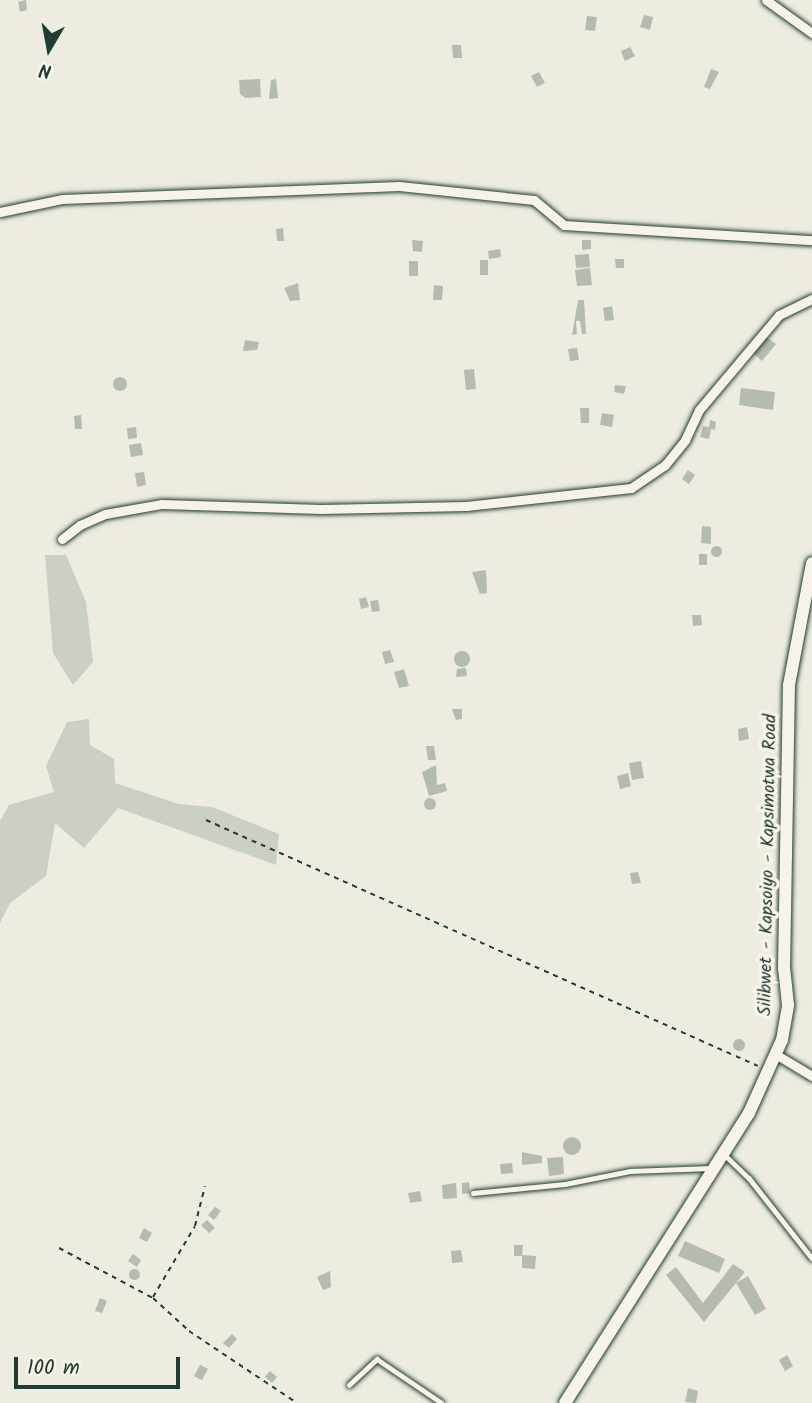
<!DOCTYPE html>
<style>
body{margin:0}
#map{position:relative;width:812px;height:1403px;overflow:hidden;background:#eeece1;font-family:Kalam,sans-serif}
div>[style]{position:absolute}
.green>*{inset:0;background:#cccfc4}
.building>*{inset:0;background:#b5bbb0}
.round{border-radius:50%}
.path>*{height:2px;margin-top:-1px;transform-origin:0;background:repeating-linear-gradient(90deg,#1f3d34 0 5px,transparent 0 10px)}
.roads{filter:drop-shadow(0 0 2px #1f3d34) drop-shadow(0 0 2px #1f3d34)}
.service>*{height:4.5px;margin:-2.25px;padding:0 2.25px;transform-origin:2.25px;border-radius:2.25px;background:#f7f3e8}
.minor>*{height:9px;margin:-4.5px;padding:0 4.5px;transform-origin:4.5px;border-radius:4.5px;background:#f7f3e8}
.tertiary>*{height:12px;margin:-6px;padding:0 6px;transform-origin:6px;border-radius:6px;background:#f7f3e8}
span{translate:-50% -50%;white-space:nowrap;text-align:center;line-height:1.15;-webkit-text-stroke:7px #f7f3e8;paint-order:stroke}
.street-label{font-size:18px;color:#1f3d34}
.north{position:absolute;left:14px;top:14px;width:70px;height:70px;-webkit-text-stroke:5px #f7f3e8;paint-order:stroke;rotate:190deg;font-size:19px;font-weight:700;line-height:28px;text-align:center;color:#1f3d34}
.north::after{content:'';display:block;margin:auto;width:24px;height:32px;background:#1f3d34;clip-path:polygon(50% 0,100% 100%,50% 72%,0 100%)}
.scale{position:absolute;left:14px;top:1357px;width:166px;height:32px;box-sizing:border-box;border:4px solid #1f3d34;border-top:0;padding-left:9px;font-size:21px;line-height:24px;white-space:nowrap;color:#1f3d34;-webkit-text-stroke:5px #f7f3e8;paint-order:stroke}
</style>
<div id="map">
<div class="green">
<div style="clip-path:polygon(45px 555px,66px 555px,86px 602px,93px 662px,73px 685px,53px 653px)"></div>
<div style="clip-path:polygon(89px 719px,90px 745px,114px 759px,115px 783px,179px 804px,212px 807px,279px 834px,276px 865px,118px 808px,84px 848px,55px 823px,46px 876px,10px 903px,0 923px,0 821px,9px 805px,54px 792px,46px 766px,67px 722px)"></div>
</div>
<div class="building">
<div style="clip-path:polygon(26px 0,27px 10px,20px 12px,18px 2px)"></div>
<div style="clip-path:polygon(644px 15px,653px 17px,650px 30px,640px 27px)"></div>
<div style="clip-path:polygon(587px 16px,597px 17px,595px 31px,585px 30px)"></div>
<div style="clip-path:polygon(452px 45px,461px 45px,462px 58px,453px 58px)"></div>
<div style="clip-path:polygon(630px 47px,635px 56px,625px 61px,621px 51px)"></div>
<div style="clip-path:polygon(711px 69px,719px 72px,710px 89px,704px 87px)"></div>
<div style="clip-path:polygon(539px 72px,545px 83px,537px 87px,531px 76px)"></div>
<div style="clip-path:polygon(260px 79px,261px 97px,245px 98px,240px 94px,239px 80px)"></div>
<div style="clip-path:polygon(276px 79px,278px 98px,269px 99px,271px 80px)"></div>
<div style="clip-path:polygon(283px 228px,284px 241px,277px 241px,276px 229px)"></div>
<div style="clip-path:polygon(412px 240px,423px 241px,422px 252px,413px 251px)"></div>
<div style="clip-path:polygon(582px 240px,591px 240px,591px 249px,582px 250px)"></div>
<div style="clip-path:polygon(500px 249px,501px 257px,489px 259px,488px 251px)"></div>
<div style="clip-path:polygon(589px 254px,590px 267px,576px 268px,575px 255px)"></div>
<div style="clip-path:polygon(615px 259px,624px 259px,624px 268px,616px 268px)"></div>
<div style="clip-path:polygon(480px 260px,488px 260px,488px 275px,480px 275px)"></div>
<div style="clip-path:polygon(409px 261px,418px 261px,418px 276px,409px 276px)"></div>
<div style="clip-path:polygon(590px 268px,592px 285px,577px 286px,575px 270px)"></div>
<div style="clip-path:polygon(298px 283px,300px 300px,290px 301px,284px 288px)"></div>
<div style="clip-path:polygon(434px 285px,443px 286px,442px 300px,433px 300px)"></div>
<div style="clip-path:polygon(578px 300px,584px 300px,586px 334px,582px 334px,580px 321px,576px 321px,577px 334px,572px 335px)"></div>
<div style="clip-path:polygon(612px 306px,614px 320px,605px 321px,603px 308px)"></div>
<div style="clip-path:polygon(765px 336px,776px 344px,762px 361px,752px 352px)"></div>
<div style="clip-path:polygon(245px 340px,259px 342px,257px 350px,243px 351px)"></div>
<div style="clip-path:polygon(577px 348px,579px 360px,570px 361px,568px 349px)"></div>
<div style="clip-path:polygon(474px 369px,476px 389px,466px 390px,464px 370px)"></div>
<div class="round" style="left:113px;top:377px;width:14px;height:14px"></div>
<div style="clip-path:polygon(615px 385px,626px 386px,624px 394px,614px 392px)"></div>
<div style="clip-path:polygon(741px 388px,775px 392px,773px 410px,739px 405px)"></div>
<div style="clip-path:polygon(580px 408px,589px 408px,589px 423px,581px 423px)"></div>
<div style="clip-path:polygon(602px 413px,614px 415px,612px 427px,600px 425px)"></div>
<div style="clip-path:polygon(81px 415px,82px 429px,75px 429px,74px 416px)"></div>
<div style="clip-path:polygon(710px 420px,716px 422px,715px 430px,711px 429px,709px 439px,700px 437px,703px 426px,709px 427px)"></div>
<div style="clip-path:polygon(136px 427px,137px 438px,128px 439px,127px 428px)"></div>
<div style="clip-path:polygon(141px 443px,143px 455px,131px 457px,129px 445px)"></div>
<div style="clip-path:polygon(688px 470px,695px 475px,689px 484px,682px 479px)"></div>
<div style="clip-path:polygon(144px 472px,146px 485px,137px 487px,135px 473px)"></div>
<div style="clip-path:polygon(702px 526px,711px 527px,711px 544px,701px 543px)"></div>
<div class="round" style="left:710.5px;top:545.5px;width:11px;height:11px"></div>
<div style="clip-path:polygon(699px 554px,707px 554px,707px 565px,699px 565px)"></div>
<div style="clip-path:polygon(486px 570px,487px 593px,480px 594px,472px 572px)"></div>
<div style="clip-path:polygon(366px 597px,369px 607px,361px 609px,359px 599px)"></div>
<div style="clip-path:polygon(378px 600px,380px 611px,372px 612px,370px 601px)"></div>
<div style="clip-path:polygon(692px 615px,701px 615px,702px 625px,693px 626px)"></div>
<div style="clip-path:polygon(390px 650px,394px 662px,385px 664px,382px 652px)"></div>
<div class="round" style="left:454px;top:651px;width:16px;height:16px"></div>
<div style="clip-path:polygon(466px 668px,467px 676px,456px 677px,457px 669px)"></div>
<div style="clip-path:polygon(404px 669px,409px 686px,399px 688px,394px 672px)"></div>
<div style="clip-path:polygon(452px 709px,462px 709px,462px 719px,456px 720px)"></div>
<div style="clip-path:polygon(747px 727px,749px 739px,739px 741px,738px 729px)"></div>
<div style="clip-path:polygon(426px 746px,434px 746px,436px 760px,428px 760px)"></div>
<div style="clip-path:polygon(641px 761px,644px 778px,632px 780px,629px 763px)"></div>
<div style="clip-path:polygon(436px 765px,437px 785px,445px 783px,447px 791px,429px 796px,422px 772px)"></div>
<div style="clip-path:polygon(628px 773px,631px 786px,620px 789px,617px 776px)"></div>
<div class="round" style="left:424px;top:798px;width:12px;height:12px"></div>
<div style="clip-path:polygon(638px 872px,641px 883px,632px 884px,630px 873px)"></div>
<div class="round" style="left:733px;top:1039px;width:12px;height:12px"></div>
<div class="round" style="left:563px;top:1137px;width:18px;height:18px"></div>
<div style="clip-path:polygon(522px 1152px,542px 1156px,542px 1163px,522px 1165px)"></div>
<div style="clip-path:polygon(563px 1157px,564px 1174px,549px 1176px,547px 1158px)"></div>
<div style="clip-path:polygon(512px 1163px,513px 1173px,501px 1174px,500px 1164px)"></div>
<div style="clip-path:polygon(469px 1182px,470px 1193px,462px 1194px,462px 1183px)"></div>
<div style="clip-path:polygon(456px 1183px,457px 1198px,443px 1199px,442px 1185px)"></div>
<div style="clip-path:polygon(420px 1191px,422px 1201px,410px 1203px,408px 1193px)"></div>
<div style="clip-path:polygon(215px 1207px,221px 1211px,214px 1220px,208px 1215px)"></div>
<div style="clip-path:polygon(207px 1220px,215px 1228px,209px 1233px,201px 1225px)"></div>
<div style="clip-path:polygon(144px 1228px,152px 1233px,147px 1242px,139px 1238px)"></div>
<div style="clip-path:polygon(685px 1241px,725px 1259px,719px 1273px,678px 1256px)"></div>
<div style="clip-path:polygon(514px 1245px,523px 1245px,522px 1256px,514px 1256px)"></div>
<div style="clip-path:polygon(461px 1250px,463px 1262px,452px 1263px,451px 1251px)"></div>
<div style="clip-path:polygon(133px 1254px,141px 1260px,137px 1267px,128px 1261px)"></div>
<div style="clip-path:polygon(522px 1255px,536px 1256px,535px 1269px,522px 1268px)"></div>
<div style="clip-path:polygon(733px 1264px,745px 1272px,704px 1322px,666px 1275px,676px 1267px,703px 1303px)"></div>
<div class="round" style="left:128.5px;top:1268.5px;width:11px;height:11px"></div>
<div style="clip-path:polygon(330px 1271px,331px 1287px,323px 1290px,317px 1277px)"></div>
<div style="clip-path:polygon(748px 1276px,766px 1309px,755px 1315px,736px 1283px)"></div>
<div style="clip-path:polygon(100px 1298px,107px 1301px,102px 1313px,95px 1311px)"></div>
<div style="clip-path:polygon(232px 1334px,237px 1339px,229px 1348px,223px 1343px)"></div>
<div style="clip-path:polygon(787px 1355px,793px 1366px,785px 1371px,779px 1360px)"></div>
<div style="clip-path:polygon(200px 1365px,208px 1369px,202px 1380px,194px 1376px)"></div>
<div style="clip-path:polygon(270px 1371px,277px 1377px,272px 1383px,265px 1377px)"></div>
<div style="clip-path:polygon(688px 1388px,698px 1391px,696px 1403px,685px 1402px)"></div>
</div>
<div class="path">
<div style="left:206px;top:820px;width:604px;rotate:24.02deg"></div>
<div style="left:59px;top:1248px;width:106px;rotate:28deg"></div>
<div style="left:153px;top:1298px;width:49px;rotate:42.5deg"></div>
<div style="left:189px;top:1331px;width:130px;rotate:33.7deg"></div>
<div style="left:153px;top:1297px;width:82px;rotate:-59.4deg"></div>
<div style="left:195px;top:1226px;width:41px;rotate:-76deg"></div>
</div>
<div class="roads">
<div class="service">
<div style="left:725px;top:1155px;width:33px;rotate:44deg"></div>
<div style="left:749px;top:1178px;width:102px;rotate:51.8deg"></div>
<div style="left:473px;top:1193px;width:92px;rotate:-5.6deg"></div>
<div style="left:565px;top:1184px;width:66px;rotate:-11.3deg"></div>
<div style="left:630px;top:1171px;width:80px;rotate:-2.1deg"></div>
<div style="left:349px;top:1385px;width:38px;rotate:-43deg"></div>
<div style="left:377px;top:1359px;width:78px;rotate:34.1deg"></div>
</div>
<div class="minor">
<div style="left:766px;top:0;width:57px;rotate:35.7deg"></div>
<div style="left:0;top:212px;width:63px;rotate:-11.8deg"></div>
<div style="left:62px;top:199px;width:337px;rotate:-2.2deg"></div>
<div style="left:399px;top:186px;width:136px;rotate:5.9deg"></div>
<div style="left:534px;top:200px;width:39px;rotate:40deg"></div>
<div style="left:564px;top:225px;width:248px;rotate:3.5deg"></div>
<div style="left:62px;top:539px;width:23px;rotate:-38deg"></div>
<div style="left:80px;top:525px;width:27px;rotate:-24deg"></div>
<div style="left:105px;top:514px;width:58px;rotate:-10deg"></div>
<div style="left:162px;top:504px;width:159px;rotate:1.8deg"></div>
<div style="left:321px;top:509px;width:145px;rotate:-1.2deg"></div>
<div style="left:466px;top:506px;width:166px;rotate:-6.2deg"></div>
<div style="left:631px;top:488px;width:41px;rotate:-34.1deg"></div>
<div style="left:665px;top:465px;width:32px;rotate:-51deg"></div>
<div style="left:685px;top:440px;width:33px;rotate:-65deg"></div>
<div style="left:699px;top:410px;width:124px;rotate:-49.9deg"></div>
<div style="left:779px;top:315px;width:37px;rotate:-26deg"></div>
<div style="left:777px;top:1055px;width:41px;rotate:31deg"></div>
</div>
<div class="tertiary">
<div style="left:565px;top:1403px;width:343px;rotate:-57.6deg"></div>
<div style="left:749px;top:1113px;width:80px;rotate:-65.7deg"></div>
<div style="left:782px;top:1040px;width:36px;rotate:-80deg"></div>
<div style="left:788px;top:1005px;width:36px;rotate:-96deg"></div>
<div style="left:784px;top:969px;width:284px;rotate:-89deg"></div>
<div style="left:789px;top:685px;width:124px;rotate:-79.3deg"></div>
</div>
</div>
<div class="street-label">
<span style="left:769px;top:865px;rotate:-89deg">Silibwet - Kapsoiyo - Kapsimotwa Road</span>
</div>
<div class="north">N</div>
<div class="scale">100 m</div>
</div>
